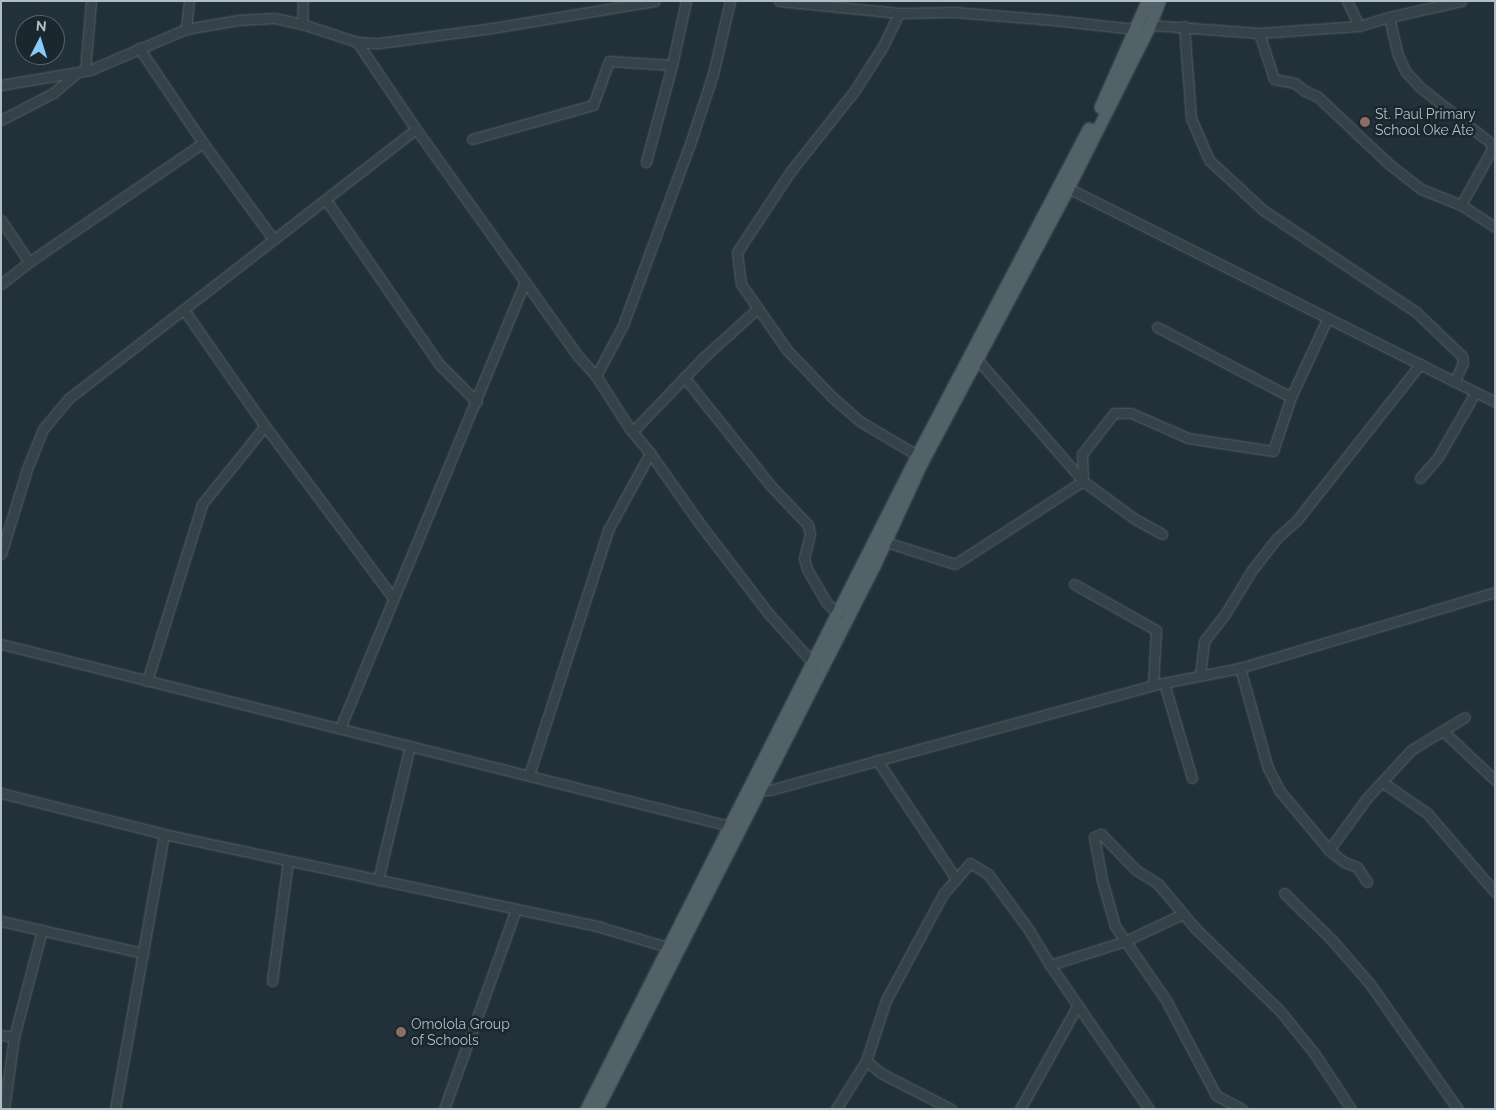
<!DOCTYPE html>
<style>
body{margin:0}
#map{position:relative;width:1496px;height:1110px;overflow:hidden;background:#223139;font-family:Raleway,sans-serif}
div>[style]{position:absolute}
.roads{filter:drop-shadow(0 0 1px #536067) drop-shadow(0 0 1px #536067)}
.minor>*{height:9px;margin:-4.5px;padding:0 4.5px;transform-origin:4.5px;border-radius:4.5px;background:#364249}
.major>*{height:11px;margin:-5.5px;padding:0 5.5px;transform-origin:5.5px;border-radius:5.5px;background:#536269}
.dots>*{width:14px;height:14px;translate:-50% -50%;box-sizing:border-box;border:2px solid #1b272e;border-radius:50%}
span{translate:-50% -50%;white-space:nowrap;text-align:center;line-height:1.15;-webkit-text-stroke:5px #1b272e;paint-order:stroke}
.poi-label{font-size:14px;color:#b0bdc5}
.left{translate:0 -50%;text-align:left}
.frame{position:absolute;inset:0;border:2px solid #b0bdc5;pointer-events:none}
.north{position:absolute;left:15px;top:15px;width:50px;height:50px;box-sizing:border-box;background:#1b272e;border:1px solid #57636a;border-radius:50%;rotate:5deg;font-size:14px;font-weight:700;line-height:20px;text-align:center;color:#b0bdc5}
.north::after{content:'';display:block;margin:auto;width:18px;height:22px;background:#86caf5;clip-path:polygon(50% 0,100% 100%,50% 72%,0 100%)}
</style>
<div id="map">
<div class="roads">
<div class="minor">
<div style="left:779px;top:1px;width:121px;rotate:5.7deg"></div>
<div style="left:899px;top:13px;width:56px;rotate:-1deg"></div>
<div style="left:955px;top:12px;width:98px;rotate:4.7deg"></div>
<div style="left:1053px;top:20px;width:82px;rotate:6.3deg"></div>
<div style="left:1347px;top:1px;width:28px;rotate:64deg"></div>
<div style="left:899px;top:13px;width:37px;rotate:116deg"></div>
<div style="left:883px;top:46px;width:52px;rotate:122.5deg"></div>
<div style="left:855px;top:90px;width:105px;rotate:128.4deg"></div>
<div style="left:790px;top:172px;width:96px;rotate:123.5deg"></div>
<div style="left:737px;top:252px;width:32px;rotate:83deg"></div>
<div style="left:741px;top:284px;width:80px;rotate:55.1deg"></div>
<div style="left:787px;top:350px;width:65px;rotate:46.2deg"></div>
<div style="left:832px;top:397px;width:38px;rotate:41deg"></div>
<div style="left:861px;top:422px;width:65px;rotate:30.5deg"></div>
<div style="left:1389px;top:17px;width:37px;rotate:77deg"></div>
<div style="left:1397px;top:53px;width:21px;rotate:65deg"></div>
<div style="left:1406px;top:72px;width:22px;rotate:47deg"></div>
<div style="left:1421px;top:88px;width:90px;rotate:38.3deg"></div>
<div style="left:1492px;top:144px;width:7px;rotate:98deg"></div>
<div style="left:1491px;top:151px;width:62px;rotate:119.1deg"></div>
<div style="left:302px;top:24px;width:23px;rotate:-88deg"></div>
<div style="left:1150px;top:25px;width:109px;rotate:4.2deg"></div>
<div style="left:1259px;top:33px;width:100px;rotate:-4deg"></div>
<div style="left:1359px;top:26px;width:31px;rotate:-17deg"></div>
<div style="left:1389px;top:17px;width:74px;rotate:-12.5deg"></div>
<div style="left:1184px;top:26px;width:92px;rotate:85.6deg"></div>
<div style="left:1191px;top:118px;width:46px;rotate:66.8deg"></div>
<div style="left:1209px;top:160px;width:74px;rotate:42.8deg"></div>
<div style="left:1263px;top:210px;width:184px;rotate:33.7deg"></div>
<div style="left:1416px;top:312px;width:64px;rotate:43.7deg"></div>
<div style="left:1462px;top:356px;width:7px;rotate:82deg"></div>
<div style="left:1463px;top:363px;width:21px;rotate:115deg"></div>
<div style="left:186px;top:29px;width:28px;rotate:-84deg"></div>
<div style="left:1259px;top:33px;width:48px;rotate:71.9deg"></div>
<div style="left:1274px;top:79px;width:21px;rotate:11deg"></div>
<div style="left:1295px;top:83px;width:13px;rotate:39deg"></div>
<div style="left:1305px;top:91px;width:13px;rotate:23deg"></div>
<div style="left:1317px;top:96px;width:99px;rotate:43.4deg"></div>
<div style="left:1389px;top:164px;width:41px;rotate:38deg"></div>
<div style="left:1421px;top:189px;width:43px;rotate:21.8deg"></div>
<div style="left:1461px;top:205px;width:40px;rotate:32.9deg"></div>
<div style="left:357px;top:42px;width:105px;rotate:55.9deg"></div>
<div style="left:416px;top:129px;width:279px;rotate:54.5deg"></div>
<div style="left:578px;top:356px;width:27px;rotate:48deg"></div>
<div style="left:596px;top:376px;width:63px;rotate:57.3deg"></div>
<div style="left:630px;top:429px;width:31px;rotate:50deg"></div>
<div style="left:650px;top:453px;width:87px;rotate:54.8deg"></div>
<div style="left:700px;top:524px;width:113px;rotate:52.5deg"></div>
<div style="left:769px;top:614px;width:66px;rotate:48.1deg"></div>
<div style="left:139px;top:48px;width:115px;rotate:56deg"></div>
<div style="left:203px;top:143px;width:120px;rotate:53.8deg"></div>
<div style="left:85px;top:70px;width:69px;rotate:-85deg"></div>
<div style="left:1px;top:85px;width:90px;rotate:-9.6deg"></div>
<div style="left:90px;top:70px;width:104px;rotate:-23.1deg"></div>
<div style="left:186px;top:29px;width:53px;rotate:-9.8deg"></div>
<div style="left:238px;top:20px;width:36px;rotate:-3deg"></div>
<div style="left:274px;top:18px;width:29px;rotate:12deg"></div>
<div style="left:302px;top:24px;width:58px;rotate:18.1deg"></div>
<div style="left:357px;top:42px;width:22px;rotate:3deg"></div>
<div style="left:379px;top:43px;width:108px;rotate:-7.5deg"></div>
<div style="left:486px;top:29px;width:171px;rotate:-9.4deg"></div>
<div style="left:1px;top:120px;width:59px;rotate:-27.4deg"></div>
<div style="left:53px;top:93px;width:31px;rotate:-40deg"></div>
<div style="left:472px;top:139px;width:126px;rotate:-15.7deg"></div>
<div style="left:593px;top:105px;width:47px;rotate:-70deg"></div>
<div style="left:609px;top:61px;width:63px;rotate:3.6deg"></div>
<div style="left:646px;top:162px;width:100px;rotate:-75deg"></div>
<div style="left:672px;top:65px;width:66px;rotate:-77.7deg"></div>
<div style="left:1064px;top:186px;width:482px;rotate:26.6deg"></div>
<div style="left:326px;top:200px;width:201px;rotate:55.4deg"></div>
<div style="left:440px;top:365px;width:52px;rotate:45deg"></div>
<div style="left:1px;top:220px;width:50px;rotate:56.3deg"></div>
<div style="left:1px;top:284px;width:36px;rotate:-38deg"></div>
<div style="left:29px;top:262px;width:211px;rotate:-34.4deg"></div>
<div style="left:184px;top:310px;width:141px;rotate:55.1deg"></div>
<div style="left:265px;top:426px;width:214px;rotate:53.3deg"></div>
<div style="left:1157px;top:327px;width:151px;rotate:27.6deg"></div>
<div style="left:977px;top:359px;width:162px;rotate:49deg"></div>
<div style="left:1083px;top:481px;width:64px;rotate:36.2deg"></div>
<div style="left:1135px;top:519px;width:31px;rotate:29deg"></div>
<div style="left:596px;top:376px;width:58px;rotate:-62.1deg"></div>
<div style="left:623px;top:325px;width:190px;rotate:-69.7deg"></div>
<div style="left:689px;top:147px;width:77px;rotate:-71.8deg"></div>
<div style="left:713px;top:74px;width:75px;rotate:-76.9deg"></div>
<div style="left:684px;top:377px;width:139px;rotate:51.4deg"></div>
<div style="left:771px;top:486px;width:54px;rotate:46.5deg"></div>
<div style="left:808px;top:525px;width:9px;rotate:77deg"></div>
<div style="left:810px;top:534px;width:25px;rotate:104deg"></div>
<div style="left:804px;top:558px;width:11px;rotate:75deg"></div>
<div style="left:807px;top:569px;width:39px;rotate:60deg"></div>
<div style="left:827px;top:603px;width:16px;rotate:45deg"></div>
<div style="left:633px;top:431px;width:103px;rotate:-46.2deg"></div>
<div style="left:704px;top:357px;width:73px;rotate:-42.2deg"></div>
<div style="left:1420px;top:478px;width:28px;rotate:-49deg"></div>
<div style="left:1438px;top:457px;width:74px;rotate:-60deg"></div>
<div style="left:1083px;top:481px;width:27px;rotate:-92deg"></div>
<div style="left:1082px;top:454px;width:52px;rotate:-52deg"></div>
<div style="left:1114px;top:413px;width:17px"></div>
<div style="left:1131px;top:413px;width:62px;rotate:23.7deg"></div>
<div style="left:1188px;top:438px;width:86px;rotate:8.7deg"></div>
<div style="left:1273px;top:451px;width:57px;rotate:-71.6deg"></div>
<div style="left:1291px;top:397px;width:86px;rotate:-65.2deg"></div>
<div style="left:886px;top:542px;width:72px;rotate:17.7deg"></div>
<div style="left:955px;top:564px;width:153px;rotate:-33deg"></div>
<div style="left:1px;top:554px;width:89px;rotate:-73deg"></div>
<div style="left:27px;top:469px;width:43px;rotate:-68.2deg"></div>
<div style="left:43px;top:429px;width:39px;rotate:-50deg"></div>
<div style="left:68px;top:399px;width:440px;rotate:-37.8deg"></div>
<div style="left:1074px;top:584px;width:94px;rotate:29.3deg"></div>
<div style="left:1156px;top:630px;width:55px;rotate:93.1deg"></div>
<div style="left:1px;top:644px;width:755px;rotate:14.02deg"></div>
<div style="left:1240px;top:668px;width:104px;rotate:74.4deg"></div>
<div style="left:1268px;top:768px;width:25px;rotate:63deg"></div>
<div style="left:1279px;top:790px;width:78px;rotate:50.2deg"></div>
<div style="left:1329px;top:850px;width:19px;rotate:39deg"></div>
<div style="left:1344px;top:862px;width:14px;rotate:21deg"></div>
<div style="left:1357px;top:867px;width:18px;rotate:56deg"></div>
<div style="left:1200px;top:675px;width:34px;rotate:-83deg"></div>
<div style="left:1204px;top:641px;width:34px;rotate:-52deg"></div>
<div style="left:1225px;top:614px;width:52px;rotate:-58.5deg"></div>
<div style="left:1252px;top:570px;width:39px;rotate:-52deg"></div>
<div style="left:1276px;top:539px;width:28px;rotate:-42deg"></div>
<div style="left:1297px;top:520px;width:199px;rotate:-51.7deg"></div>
<div style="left:147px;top:681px;width:185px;rotate:-72.7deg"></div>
<div style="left:202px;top:504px;width:100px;rotate:-51.1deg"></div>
<div style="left:1164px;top:683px;width:99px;rotate:73.6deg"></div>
<div style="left:340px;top:728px;width:483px;rotate:-67.5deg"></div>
<div style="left:1443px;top:731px;width:71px;rotate:43.3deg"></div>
<div style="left:877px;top:760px;width:143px;rotate:56.4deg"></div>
<div style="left:529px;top:775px;width:257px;rotate:-72.1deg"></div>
<div style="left:608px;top:530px;width:88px;rotate:-61.4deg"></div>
<div style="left:1382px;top:782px;width:55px;rotate:34.6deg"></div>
<div style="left:1427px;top:813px;width:104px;rotate:49.3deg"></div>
<div style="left:760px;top:790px;width:10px"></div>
<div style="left:770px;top:790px;width:397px;rotate:-15.3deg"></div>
<div style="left:1153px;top:685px;width:89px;rotate:-11.1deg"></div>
<div style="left:1240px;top:668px;width:266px;rotate:-16.6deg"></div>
<div style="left:1px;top:793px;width:168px;rotate:14.1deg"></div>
<div style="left:164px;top:834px;width:446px;rotate:12deg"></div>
<div style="left:600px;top:927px;width:70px;rotate:16.6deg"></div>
<div style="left:1329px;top:850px;width:63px;rotate:-54deg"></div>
<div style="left:1366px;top:799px;width:67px;rotate:-47.4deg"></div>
<div style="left:1411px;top:750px;width:63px;rotate:-31.4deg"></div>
<div style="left:378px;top:880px;width:138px;rotate:-76.6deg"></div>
<div style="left:1284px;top:893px;width:67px;rotate:44.4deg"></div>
<div style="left:1332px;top:940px;width:58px;rotate:49.2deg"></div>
<div style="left:1370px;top:984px;width:153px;rotate:54.9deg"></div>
<div style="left:1px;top:921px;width:146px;rotate:12.7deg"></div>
<div style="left:1050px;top:965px;width:79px;rotate:-17.7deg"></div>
<div style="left:1125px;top:941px;width:64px;rotate:-25deg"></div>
<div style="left:272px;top:981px;width:121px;rotate:-82.4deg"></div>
<div style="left:1px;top:1035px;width:13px;rotate:9deg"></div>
<div style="left:4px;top:1109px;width:73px;rotate:-82.1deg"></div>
<div style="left:14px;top:1037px;width:111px;rotate:-75.3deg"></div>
<div style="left:115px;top:1109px;width:279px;rotate:-79.9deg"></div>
<div style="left:444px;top:1109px;width:213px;rotate:-70.2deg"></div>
<div style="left:836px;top:1109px;width:57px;rotate:-58deg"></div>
<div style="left:951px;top:1109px;width:79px;rotate:-152.8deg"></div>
<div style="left:881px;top:1073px;width:19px;rotate:-141deg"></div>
<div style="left:866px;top:1061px;width:64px;rotate:-71.8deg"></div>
<div style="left:886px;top:1000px;width:120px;rotate:-61.7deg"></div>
<div style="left:943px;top:894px;width:41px;rotate:-48.9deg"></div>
<div style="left:970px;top:863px;width:21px;rotate:31deg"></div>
<div style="left:988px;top:874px;width:69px;rotate:53.8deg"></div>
<div style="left:1029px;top:930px;width:41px;rotate:59deg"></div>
<div style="left:1050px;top:965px;width:175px;rotate:55.5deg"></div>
<div style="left:1020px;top:1109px;width:119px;rotate:-60.9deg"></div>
<div style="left:1242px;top:1109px;width:30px;rotate:-152deg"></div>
<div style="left:1216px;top:1095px;width:107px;rotate:-117.8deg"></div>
<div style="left:1166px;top:1000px;width:90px;rotate:-124.6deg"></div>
<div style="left:1115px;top:926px;width:48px;rotate:-105.8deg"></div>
<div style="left:1102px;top:880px;width:44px;rotate:-100.5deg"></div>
<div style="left:1094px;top:837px;width:8px;rotate:-23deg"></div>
<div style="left:1101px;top:834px;width:50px;rotate:45.8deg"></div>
<div style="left:1136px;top:870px;width:26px;rotate:32deg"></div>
<div style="left:1158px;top:884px;width:57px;rotate:49.9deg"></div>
<div style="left:1195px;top:928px;width:120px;rotate:44.3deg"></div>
<div style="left:1281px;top:1012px;width:53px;rotate:51.2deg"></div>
<div style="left:1314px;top:1053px;width:67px;rotate:56.5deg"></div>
</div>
<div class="major">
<div style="left:1100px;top:107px;width:116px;rotate:-66.1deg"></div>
<div style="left:586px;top:1109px;width:733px;rotate:-63.16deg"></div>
<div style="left:917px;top:455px;width:369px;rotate:-62.3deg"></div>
<div style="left:597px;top:1109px;width:612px;rotate:-62.97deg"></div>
<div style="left:875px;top:564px;width:112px;rotate:-65.3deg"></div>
<div style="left:922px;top:462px;width:310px;rotate:-61.9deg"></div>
<div style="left:1068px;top:188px;width:182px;rotate:-63.3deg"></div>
<div style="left:1150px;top:25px;width:26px;rotate:-69deg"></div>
</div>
</div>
<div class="dots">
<div style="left:1365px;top:122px;background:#8d6e63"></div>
<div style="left:401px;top:1032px;background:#8d6e63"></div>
</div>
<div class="poi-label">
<span class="left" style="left:1375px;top:122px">St. Paul Primary<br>School Oke Ate</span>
<span class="left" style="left:411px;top:1032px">Omolola Group<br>of Schools</span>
</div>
<div class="frame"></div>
<div class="north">N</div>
</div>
